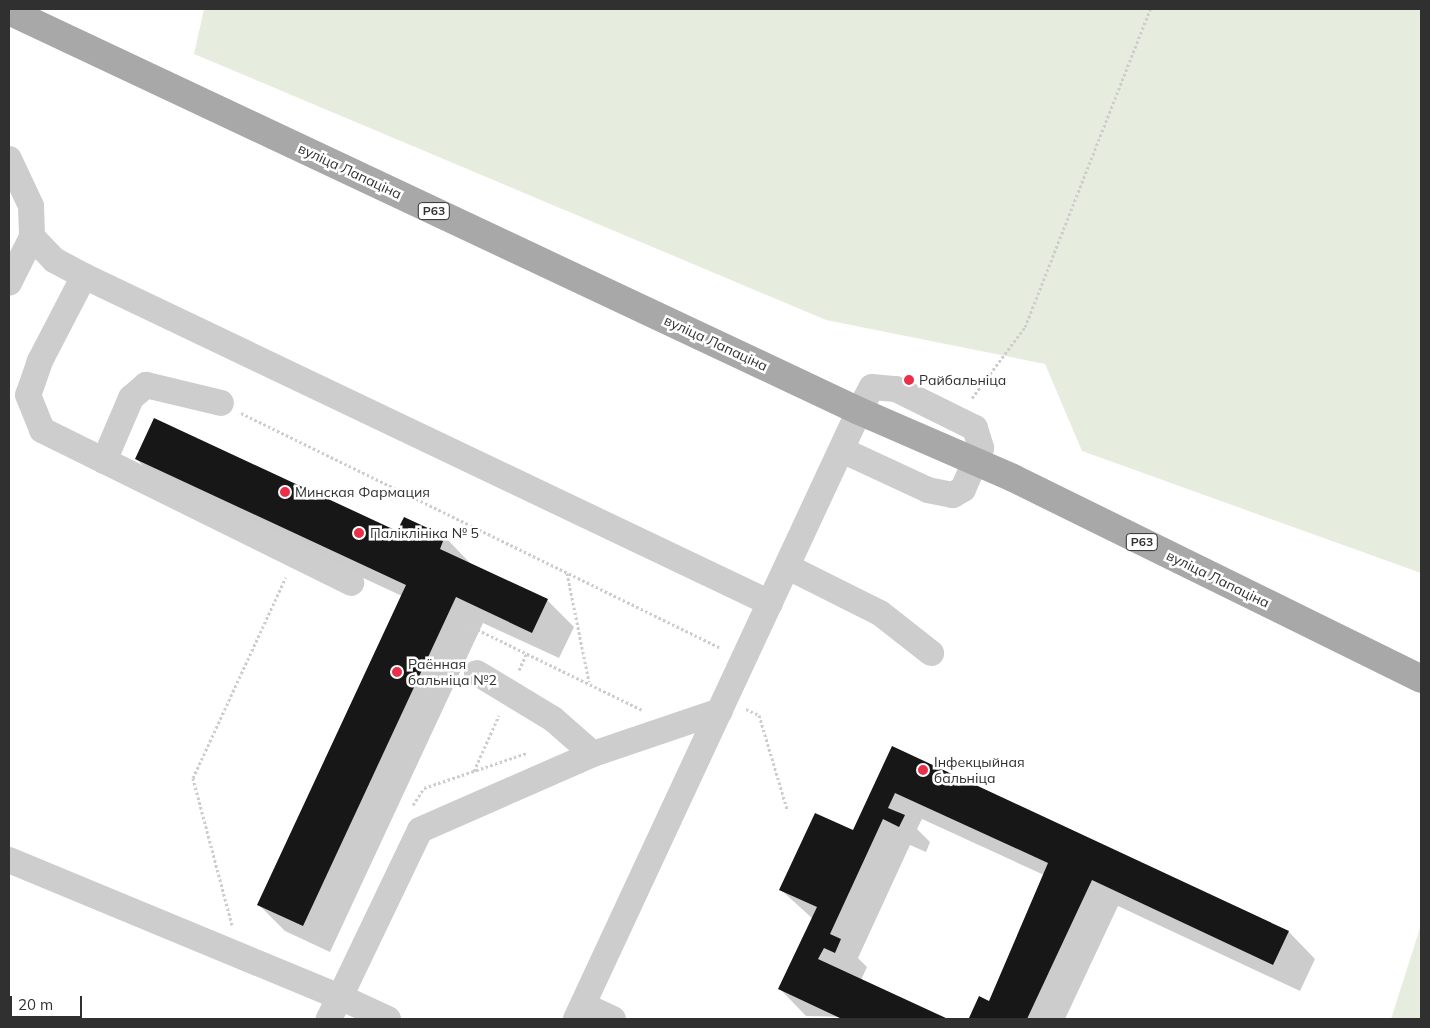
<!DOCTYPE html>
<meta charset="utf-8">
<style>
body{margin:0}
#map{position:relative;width:1430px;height:1028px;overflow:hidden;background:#fff;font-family:Mulish,sans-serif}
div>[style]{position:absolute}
.green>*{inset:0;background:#e7edde}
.shadow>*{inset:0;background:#0003}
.building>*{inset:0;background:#171717}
.path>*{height:3px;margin-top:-1.5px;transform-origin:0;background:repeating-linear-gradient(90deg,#cdcdcd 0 2.5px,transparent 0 5px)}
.minor>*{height:26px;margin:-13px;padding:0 13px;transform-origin:13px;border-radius:13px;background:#cdcdcd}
.major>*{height:28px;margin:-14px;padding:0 14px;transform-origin:14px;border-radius:14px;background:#a8a8a8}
.dots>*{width:14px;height:14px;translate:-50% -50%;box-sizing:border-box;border:2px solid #fff;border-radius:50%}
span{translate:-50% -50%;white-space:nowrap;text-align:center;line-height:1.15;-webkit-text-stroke:5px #fff;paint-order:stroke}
.shield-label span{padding:1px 4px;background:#fff;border:1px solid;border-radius:4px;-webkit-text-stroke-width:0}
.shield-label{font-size:12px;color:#303030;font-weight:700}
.street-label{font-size:14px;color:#303030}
.poi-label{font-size:14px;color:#303030}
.left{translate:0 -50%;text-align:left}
.frame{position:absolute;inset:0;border:10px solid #303030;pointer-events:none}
.scale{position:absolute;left:10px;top:996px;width:72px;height:22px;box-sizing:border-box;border:2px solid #303030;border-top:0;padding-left:6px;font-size:15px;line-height:18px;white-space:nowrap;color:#303030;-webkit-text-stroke:4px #fff;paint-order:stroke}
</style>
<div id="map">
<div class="green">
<div style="clip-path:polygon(204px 9px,1421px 9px,1421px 573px,1082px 451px,1045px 364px,826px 320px,194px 54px)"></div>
<div style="clip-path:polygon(1421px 925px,1421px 1019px,1391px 1019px)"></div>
</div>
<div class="shadow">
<div style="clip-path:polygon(136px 459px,398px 533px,405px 518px,445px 537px,471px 564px,547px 600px,574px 627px,559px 658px,483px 623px,330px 952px,285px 931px,259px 905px,402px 596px,163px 485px)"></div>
<div style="clip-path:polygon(893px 747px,1289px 932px,1315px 959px,1300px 991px,1118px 906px,1065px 1019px,972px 1019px,990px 1003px,1044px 875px,922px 819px,917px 829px,930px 842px,926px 852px,910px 845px,858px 958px,867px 967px,861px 980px,945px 1019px,806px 1016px,780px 989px,813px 919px,780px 889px,853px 832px)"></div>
</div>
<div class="building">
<div style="clip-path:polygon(154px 418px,397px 531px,404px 517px,445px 536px,440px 549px,548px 599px,532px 633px,456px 597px,303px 926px,257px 905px,406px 585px,135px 459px)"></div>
<div style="clip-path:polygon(892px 746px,1289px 931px,1273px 965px,1092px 880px,1027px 1019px,969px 1018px,979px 996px,989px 1001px,1048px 863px,895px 793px,888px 808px,905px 815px,899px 827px,883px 819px,830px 934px,841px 939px,835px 953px,824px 948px,818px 959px,948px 1019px,842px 1019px,778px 989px,817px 907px,779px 890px,815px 813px,853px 830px)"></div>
</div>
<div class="path">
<div style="left:972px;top:398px;width:89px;rotate:-53.3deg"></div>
<div style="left:1025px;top:327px;width:342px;rotate:-68.5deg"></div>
<div style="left:241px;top:413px;width:534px;rotate:26.09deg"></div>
<div style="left:567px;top:573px;width:111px;rotate:78.6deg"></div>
<div style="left:464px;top:623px;width:198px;rotate:26deg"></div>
<div style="left:519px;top:670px;width:19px;rotate:-65deg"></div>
<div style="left:746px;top:709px;width:14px;rotate:25deg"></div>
<div style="left:759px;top:715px;width:98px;rotate:73.4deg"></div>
<div style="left:474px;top:771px;width:61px;rotate:-65.9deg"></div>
<div style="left:413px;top:805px;width:20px;rotate:-57deg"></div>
<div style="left:424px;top:788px;width:109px;rotate:-18.8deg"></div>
<div style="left:232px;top:925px;width:152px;rotate:-104.9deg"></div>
<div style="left:193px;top:778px;width:221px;rotate:-65.2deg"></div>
</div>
<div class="minor">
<div style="left:9px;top:159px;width:52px;rotate:64.9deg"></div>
<div style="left:31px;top:206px;width:31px;rotate:88deg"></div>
<div style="left:32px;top:237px;width:51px;rotate:116.6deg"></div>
<div style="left:32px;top:237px;width:32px;rotate:46deg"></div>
<div style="left:54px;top:260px;width:34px;rotate:28deg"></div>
<div style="left:84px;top:276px;width:760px;rotate:25.49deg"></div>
<div style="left:84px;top:276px;width:96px;rotate:117.4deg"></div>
<div style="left:40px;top:361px;width:36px;rotate:109deg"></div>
<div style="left:28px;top:395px;width:38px;rotate:68deg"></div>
<div style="left:42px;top:430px;width:345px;rotate:26.3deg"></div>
<div style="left:104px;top:461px;width:69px;rotate:-66.8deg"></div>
<div style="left:131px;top:398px;width:20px;rotate:-41deg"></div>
<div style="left:146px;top:385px;width:77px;rotate:13.5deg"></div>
<div style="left:788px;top:567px;width:103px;rotate:26.6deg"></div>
<div style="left:880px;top:613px;width:65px;rotate:38.1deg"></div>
<div style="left:477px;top:673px;width:89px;rotate:31.2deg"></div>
<div style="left:553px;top:719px;width:53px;rotate:41.2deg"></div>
<div style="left:9px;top:860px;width:358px;rotate:22.5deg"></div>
<div style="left:340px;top:997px;width:25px;rotate:117deg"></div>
<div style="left:583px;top:1005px;width:33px;rotate:25deg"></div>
<div style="left:388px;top:1019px;width:53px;rotate:-155.4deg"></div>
<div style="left:340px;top:997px;width:185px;rotate:-64.4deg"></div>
<div style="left:420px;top:830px;width:189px;rotate:-23.7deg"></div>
<div style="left:593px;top:754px;width:134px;rotate:-18.7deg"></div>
<div style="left:576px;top:1019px;width:671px;rotate:-65.04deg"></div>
<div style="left:859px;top:411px;width:27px;rotate:-62deg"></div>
<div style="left:872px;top:387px;width:24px;rotate:5deg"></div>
<div style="left:896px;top:389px;width:88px;rotate:26.3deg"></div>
<div style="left:975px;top:428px;width:21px;rotate:73deg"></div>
<div style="left:981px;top:448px;width:45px;rotate:113.7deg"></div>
<div style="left:963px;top:489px;width:12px;rotate:149deg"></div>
<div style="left:953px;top:495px;width:25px;rotate:-169deg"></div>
<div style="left:928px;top:490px;width:95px;rotate:-155.1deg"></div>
</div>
<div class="major">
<div style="left:9px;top:11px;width:939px;rotate:25.2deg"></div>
<div style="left:859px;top:411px;width:168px;rotate:23.5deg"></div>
<div style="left:1013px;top:478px;width:455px;rotate:26.2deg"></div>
</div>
<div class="dots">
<div style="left:909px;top:380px;background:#ea2f48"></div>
<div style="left:285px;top:492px;background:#ea2f48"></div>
<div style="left:359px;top:533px;background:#ea2f48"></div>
<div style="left:397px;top:672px;background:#ea2f48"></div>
<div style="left:923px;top:770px;background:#ea2f48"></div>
</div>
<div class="shield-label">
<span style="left:434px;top:211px">Р63</span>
<span style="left:1142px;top:542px">Р63</span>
</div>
<div class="street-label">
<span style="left:350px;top:171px;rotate:25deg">вуліца Лапаціна</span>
<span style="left:716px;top:343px;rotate:25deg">вуліца Лапаціна</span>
<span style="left:1218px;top:579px;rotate:26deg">вуліца Лапаціна</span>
</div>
<div class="poi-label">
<span class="left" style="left:919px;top:380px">Райбальніца</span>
<span class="left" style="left:295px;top:492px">Минская Фармация</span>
<span class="left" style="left:370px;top:533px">Паліклініка № 5</span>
<span class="left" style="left:408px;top:672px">Раённая<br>бальніца №2</span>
<span class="left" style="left:934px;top:770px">Інфекцыйная<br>бальніца</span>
</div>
<div class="frame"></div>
<div class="scale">20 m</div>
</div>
